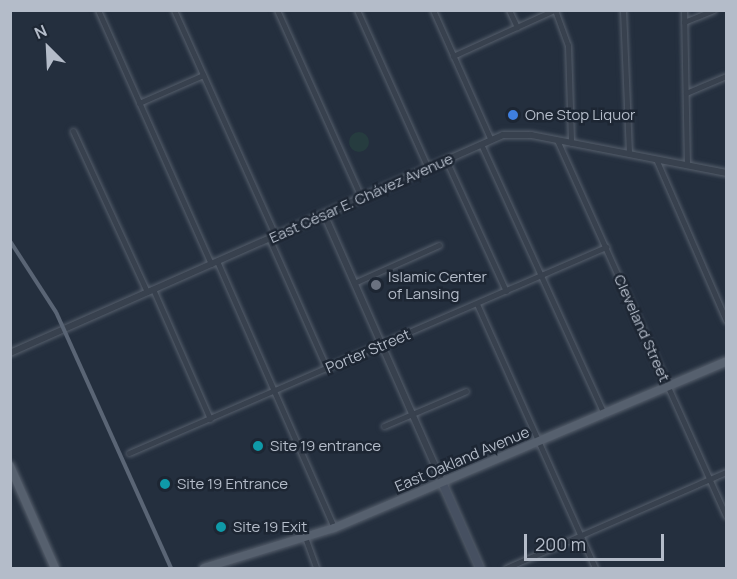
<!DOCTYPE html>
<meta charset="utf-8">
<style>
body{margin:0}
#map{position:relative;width:737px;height:579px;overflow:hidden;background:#242f3e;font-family:Manrope,sans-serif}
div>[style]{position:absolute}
.green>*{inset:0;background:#263c3f}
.round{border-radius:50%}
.roads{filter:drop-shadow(0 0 2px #565f6c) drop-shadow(0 0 2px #565f6c)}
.minor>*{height:5px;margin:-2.5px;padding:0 2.5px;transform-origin:2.5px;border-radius:2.5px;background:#38414e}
.tertiary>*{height:6px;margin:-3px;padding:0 3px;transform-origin:3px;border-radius:3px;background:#38414e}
.secondary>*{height:8px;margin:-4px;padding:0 4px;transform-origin:4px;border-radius:4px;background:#465061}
.primary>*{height:8px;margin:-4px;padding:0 4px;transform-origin:4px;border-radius:4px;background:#56606e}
.rail>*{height:4px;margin-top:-2px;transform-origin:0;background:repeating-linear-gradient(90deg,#1d2633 0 4.5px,#5a6575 0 9px);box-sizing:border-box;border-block:2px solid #5a6575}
.dots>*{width:16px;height:16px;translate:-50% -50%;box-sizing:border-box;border:3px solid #1d2633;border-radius:50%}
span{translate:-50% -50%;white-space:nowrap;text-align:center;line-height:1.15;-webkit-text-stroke:5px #1d2633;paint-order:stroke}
.poi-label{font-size:15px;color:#b4bcc9}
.left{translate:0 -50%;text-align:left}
.street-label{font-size:15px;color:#b4bcc9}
.frame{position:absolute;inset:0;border:12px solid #b4bcc9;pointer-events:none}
.north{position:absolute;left:18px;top:18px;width:60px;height:60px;-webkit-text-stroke:4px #1d2633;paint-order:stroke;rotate:336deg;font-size:16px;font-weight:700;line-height:24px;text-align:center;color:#b4bcc9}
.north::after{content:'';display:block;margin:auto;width:21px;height:27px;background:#b4bcc9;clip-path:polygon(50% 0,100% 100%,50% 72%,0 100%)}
.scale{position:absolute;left:524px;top:534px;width:140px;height:27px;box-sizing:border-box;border:3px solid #b4bcc9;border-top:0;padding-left:8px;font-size:18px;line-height:21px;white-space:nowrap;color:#b4bcc9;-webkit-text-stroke:4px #1d2633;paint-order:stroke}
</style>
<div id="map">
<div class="green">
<div class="round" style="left:349px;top:132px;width:20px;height:20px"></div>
</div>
<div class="roads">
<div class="minor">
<div style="left:98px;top:10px;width:278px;rotate:66deg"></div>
<div style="left:174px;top:10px;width:247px;rotate:65.8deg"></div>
<div style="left:277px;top:10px;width:205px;rotate:65.8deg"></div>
<div style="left:357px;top:10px;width:173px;rotate:65.8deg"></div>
<div style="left:433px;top:10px;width:142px;rotate:66deg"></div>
<div style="left:509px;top:10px;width:19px;rotate:65deg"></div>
<div style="left:555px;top:10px;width:37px;rotate:70deg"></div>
<div style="left:568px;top:45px;width:98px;rotate:88.2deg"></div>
<div style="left:623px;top:10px;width:144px;rotate:87.6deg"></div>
<div style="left:684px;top:10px;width:155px;rotate:88.9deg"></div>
<div style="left:684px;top:22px;width:32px;rotate:-22deg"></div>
<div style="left:453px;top:56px;width:111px;rotate:-24.5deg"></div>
<div style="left:686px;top:93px;width:43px;rotate:-23deg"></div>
<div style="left:139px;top:103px;width:70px;rotate:-23.6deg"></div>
<div style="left:73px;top:131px;width:177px;rotate:65.3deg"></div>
<div style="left:557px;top:140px;width:412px;rotate:65.8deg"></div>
<div style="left:481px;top:144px;width:297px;rotate:65.5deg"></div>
<div style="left:656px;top:159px;width:176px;rotate:66.5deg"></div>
<div style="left:446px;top:160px;width:144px;rotate:65.4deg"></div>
<div style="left:269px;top:238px;width:143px;rotate:66.1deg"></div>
<div style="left:217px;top:261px;width:292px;rotate:66.3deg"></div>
<div style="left:354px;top:283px;width:93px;rotate:-24.1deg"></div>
<div style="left:153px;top:289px;width:142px;rotate:66.3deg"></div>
<div style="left:477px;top:304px;width:289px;rotate:65.9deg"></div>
<div style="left:384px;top:426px;width:89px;rotate:-23.1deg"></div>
<div style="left:129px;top:453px;width:520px;rotate:-23.36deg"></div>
<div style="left:305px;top:537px;width:33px;rotate:70deg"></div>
<div style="left:506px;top:568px;width:240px;rotate:-23.6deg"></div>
</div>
<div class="tertiary">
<div style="left:324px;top:214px;width:293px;rotate:66.2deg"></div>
<div style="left:10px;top:353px;width:539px;rotate:-23.85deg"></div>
<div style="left:503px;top:135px;width:28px"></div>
<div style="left:531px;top:135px;width:199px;rotate:11deg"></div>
</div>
<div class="secondary">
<div style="left:442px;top:482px;width:94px;rotate:66.2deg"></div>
</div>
<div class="primary">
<div style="left:10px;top:466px;width:111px;rotate:66.2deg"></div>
<div style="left:204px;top:568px;width:136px;rotate:-17.1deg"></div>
<div style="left:334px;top:528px;width:426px;rotate:-23deg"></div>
</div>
</div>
<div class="rail">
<div style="left:10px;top:241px;width:85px;rotate:57.1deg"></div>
<div style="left:56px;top:312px;width:281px;rotate:65.8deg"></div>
</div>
<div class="dots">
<div style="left:513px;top:115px;background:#3f7fe0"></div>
<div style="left:376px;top:285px;background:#6b7280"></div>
<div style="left:258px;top:446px;background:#0f9aa8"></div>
<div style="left:165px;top:484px;background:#0f9aa8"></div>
<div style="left:221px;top:527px;background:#0f9aa8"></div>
</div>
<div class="poi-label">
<span class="left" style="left:525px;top:115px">One Stop Liquor</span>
<span class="left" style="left:388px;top:285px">Islamic Center<br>of Lansing</span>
<span class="left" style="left:270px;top:446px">Site 19 entrance</span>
<span class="left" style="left:177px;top:484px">Site 19 Entrance</span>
<span class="left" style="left:233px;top:527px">Site 19 Exit</span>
</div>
<div class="street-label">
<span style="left:361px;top:198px;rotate:-24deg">East César E. Chávez Avenue</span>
<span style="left:642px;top:328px;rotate:66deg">Cleveland Street</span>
<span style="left:368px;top:351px;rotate:-23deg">Porter Street</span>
<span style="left:462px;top:459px;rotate:-23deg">East Oakland Avenue</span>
</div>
<div class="frame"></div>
<div class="north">N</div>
<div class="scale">200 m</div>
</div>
